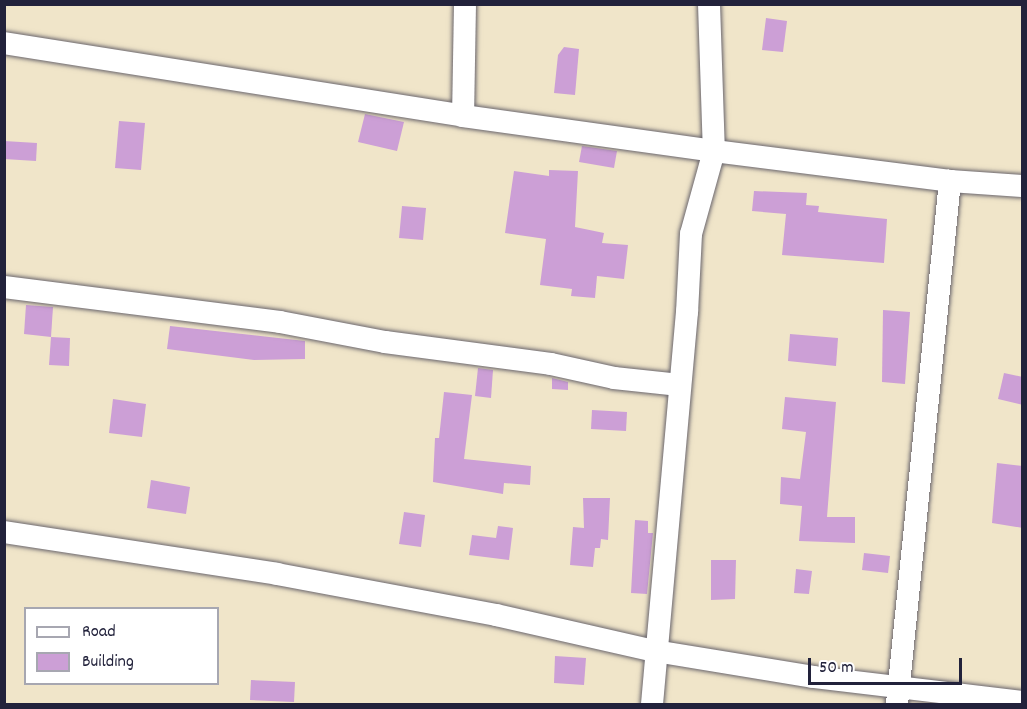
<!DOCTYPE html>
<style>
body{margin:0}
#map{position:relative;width:1027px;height:709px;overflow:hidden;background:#f0e5c9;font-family:Dekko,sans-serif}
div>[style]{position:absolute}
.building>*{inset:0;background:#cc9fd6}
.roads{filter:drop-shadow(0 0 2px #6a666d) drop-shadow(0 0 2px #6a666d)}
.minor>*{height:22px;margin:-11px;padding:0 11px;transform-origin:11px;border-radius:11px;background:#fff}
span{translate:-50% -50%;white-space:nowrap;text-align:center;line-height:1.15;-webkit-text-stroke:6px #fff;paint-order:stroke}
.frame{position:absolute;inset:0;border:6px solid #22223b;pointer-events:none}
.legend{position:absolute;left:24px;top:607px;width:195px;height:78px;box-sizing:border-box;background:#fff;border:2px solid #a7a7b1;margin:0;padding:8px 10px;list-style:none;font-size:18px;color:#22223b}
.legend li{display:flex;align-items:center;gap:12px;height:30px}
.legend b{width:30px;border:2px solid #a7a7b1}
.scale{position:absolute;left:808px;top:658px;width:154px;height:27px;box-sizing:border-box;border:3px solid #22223b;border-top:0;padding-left:8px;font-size:18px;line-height:21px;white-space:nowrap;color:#22223b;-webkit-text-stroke:4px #fff;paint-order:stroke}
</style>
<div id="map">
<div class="building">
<div style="clip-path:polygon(766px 18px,787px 21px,783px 52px,762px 50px)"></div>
<div style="clip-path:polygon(564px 47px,579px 49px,575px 95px,554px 93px,558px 55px)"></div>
<div style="clip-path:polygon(365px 114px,404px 122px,397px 151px,358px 142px)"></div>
<div style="clip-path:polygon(119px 121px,145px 123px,141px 170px,115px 168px)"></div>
<div style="clip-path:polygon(4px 141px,37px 143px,36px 161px,4px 159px)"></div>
<div style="clip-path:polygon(582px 146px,617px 151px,614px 168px,579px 162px)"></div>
<div style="clip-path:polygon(549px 170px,578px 171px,575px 227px,604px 233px,602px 243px,628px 245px,624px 279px,597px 276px,595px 298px,571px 296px,572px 289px,540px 285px,546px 239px,505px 233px,514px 171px,549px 176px)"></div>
<div style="clip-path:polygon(754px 191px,807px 193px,806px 205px,819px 206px,818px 212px,887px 219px,884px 263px,782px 255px,786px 214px,752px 211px)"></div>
<div style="clip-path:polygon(402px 206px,426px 208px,423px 240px,399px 238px)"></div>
<div style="clip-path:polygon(26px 305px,53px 307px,51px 337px,24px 334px)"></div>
<div style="clip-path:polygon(883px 310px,910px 312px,905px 384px,882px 382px)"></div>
<div style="clip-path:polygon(170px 326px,305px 341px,305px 359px,254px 360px,167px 349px)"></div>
<div style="clip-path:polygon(790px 334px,838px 338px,836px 366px,788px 361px)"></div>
<div style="clip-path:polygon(51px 337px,70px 338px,69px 366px,49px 365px)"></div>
<div style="clip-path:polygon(478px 368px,493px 370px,491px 398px,475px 396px)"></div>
<div style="clip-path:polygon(1004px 373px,1023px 377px,1023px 405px,998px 399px)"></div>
<div style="clip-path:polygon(552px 378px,568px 382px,568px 390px,552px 389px)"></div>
<div style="clip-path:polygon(444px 392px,472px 395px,464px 459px,531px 466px,530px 485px,504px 483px,503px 494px,433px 482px,435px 438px,439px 438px)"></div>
<div style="clip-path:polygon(785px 397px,836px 402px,827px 517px,855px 517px,855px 543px,799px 541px,802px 506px,780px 504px,781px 477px,800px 479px,806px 432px,782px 429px)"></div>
<div style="clip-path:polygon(113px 399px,146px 404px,142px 437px,109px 433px)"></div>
<div style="clip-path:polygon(592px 410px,627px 412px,626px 431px,591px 429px)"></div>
<div style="clip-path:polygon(997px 463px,1023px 466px,1023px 528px,992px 523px)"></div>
<div style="clip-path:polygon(151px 480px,190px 487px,186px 514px,147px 508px)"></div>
<div style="clip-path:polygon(583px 498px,610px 498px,608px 540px,601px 539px,600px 548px,595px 548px,593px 567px,570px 565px,573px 527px,584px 528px)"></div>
<div style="clip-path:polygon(404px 512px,425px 515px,421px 547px,399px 544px)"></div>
<div style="clip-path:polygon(635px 520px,648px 521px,648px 533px,653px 533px,647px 594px,631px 593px)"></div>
<div style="clip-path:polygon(498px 526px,513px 528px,509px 560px,469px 555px,472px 535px,496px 538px)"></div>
<div style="clip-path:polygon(864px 553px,890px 556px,888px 573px,862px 570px)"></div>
<div style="clip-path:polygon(711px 560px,736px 560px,735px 599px,711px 600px)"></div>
<div style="clip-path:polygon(796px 569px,812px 571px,809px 594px,794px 593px)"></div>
<div style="clip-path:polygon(555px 656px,586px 658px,584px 685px,554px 683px)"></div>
<div style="clip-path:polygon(251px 680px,295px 682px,294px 702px,250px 700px)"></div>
</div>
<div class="roads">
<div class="minor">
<div style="left:465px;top:4px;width:112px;rotate:91deg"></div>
<div style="left:463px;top:116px;width:253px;rotate:7.9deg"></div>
<div style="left:714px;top:151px;width:86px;rotate:105.5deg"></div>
<div style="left:691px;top:234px;width:78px;rotate:92.9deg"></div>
<div style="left:687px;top:312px;width:394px;rotate:95.1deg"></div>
<div style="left:709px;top:4px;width:147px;rotate:88.1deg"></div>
<div style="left:714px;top:151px;width:238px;rotate:7.2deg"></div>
<div style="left:950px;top:181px;width:72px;rotate:4deg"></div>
<div style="left:4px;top:43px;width:465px;rotate:9deg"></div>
<div style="left:4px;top:287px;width:278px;rotate:7.2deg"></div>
<div style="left:280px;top:322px;width:107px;rotate:10.8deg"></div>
<div style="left:385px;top:342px;width:167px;rotate:7.5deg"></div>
<div style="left:551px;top:364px;width:65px;rotate:12.5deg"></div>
<div style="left:614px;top:378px;width:66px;rotate:6.1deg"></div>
<div style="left:4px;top:532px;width:276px;rotate:8.7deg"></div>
<div style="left:277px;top:574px;width:223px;rotate:10.6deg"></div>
<div style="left:496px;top:615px;width:163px;rotate:12.8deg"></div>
<div style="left:655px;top:651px;width:160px;rotate:9.3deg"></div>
<div style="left:813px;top:677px;width:210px;rotate:6.8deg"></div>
<div style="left:897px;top:704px;width:526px;rotate:-84.21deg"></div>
</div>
</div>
<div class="frame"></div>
<ul class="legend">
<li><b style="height:8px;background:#fff"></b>Road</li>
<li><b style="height:16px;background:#cc9fd6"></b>Building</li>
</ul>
<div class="scale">50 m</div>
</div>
